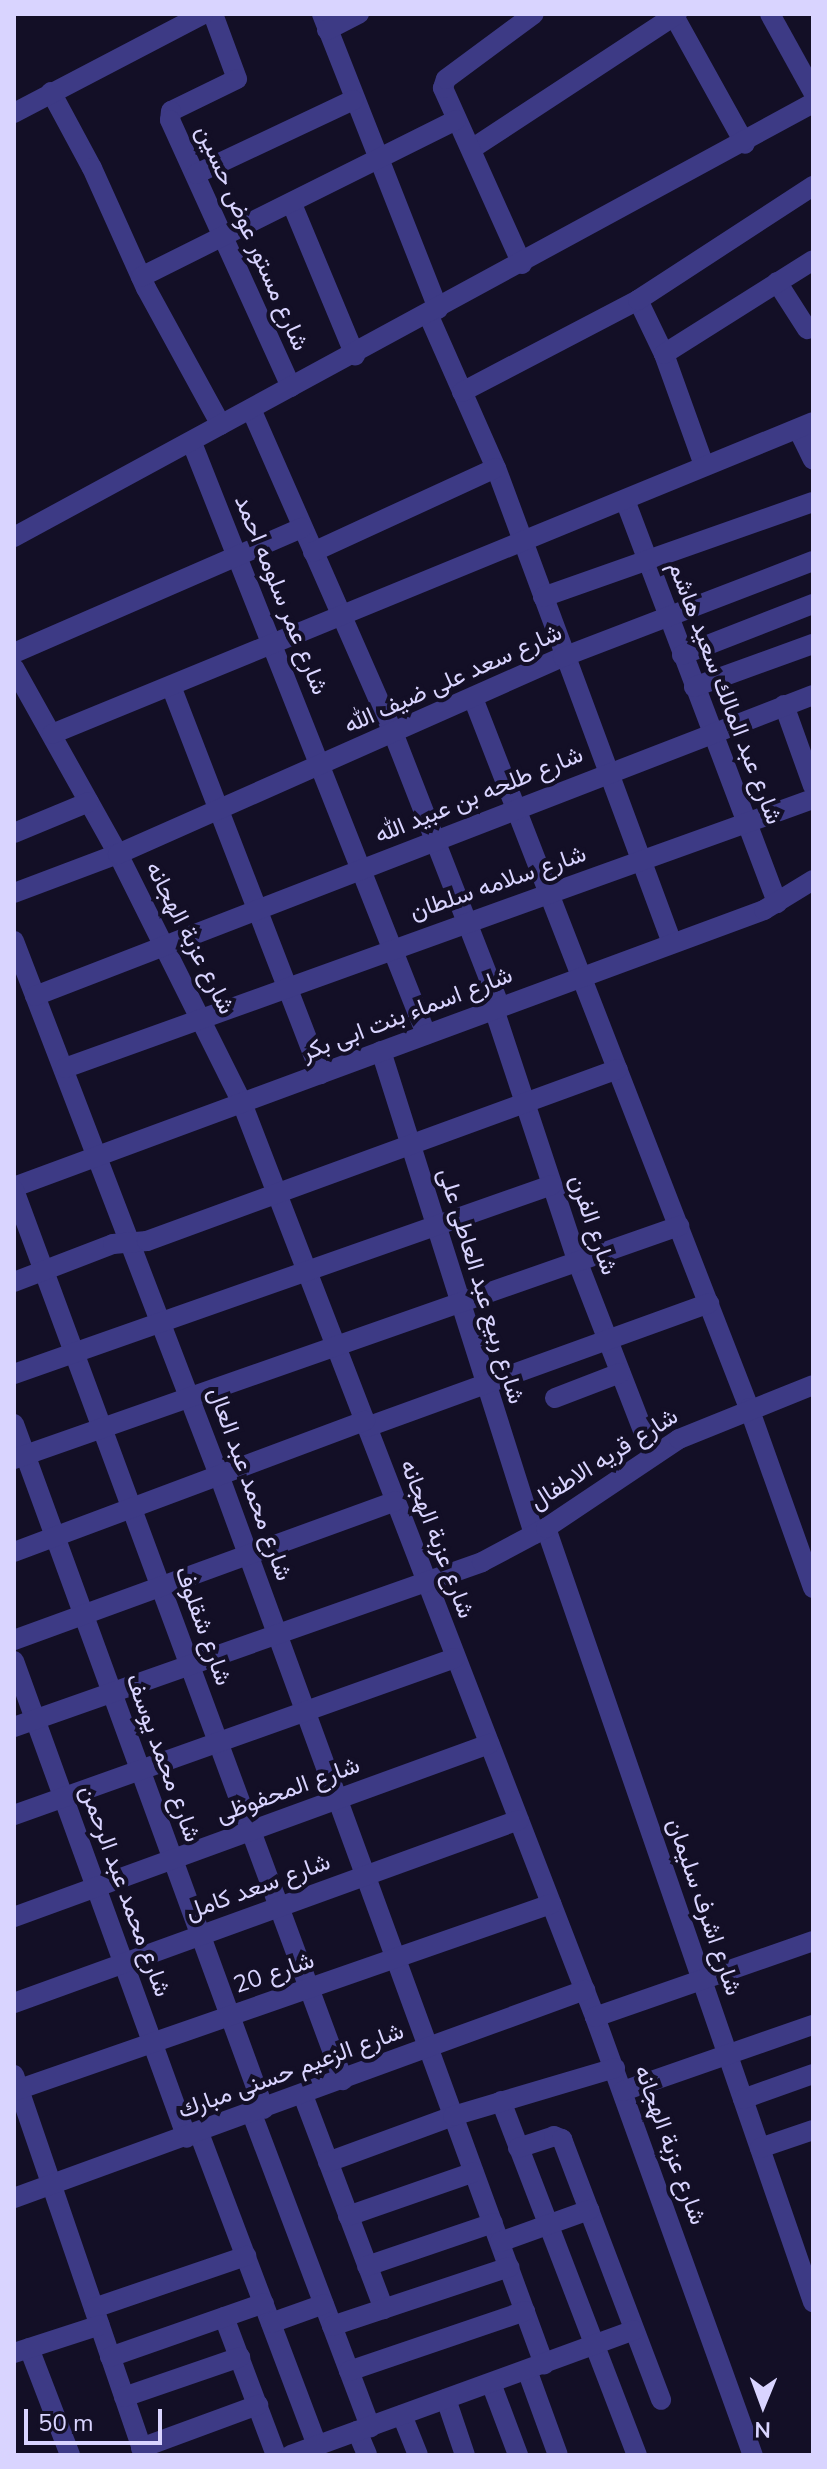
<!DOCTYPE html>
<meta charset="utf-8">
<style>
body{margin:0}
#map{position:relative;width:827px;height:2469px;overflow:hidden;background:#130f26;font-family:"Nunito Sans",Vazirmatn,sans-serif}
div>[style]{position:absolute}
.minor>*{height:20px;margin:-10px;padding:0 10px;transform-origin:10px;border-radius:10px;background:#3d3a85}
span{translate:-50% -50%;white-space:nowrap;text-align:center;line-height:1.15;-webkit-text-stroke:8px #130f26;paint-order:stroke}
.street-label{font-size:24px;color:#d9d4ff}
.frame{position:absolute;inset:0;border:16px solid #d9d4ff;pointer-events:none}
.north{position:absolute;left:723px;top:2365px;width:80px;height:80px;-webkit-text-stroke:6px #130f26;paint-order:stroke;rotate:181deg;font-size:22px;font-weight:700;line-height:32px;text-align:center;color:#d9d4ff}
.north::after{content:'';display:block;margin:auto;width:28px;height:36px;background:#d9d4ff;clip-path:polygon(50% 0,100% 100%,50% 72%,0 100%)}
.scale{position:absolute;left:24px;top:2409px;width:138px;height:36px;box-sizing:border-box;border:4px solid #d9d4ff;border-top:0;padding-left:10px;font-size:24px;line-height:28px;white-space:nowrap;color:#d9d4ff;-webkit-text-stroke:6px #130f26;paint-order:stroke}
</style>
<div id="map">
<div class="minor">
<div style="left:213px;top:14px;width:69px;rotate:69.7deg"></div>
<div style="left:237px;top:79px;width:73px;rotate:154.1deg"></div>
<div style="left:171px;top:111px;width:9px;rotate:96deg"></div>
<div style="left:170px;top:120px;width:293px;rotate:65.6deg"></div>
<div style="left:322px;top:14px;width:317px;rotate:68.5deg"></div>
<div style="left:770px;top:14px;width:89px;rotate:61.1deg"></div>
<div style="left:674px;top:16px;width:146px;rotate:61deg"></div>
<div style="left:327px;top:30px;width:36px;rotate:-27deg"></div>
<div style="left:51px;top:92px;width:86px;rotate:61.7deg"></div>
<div style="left:92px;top:168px;width:132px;rotate:65.8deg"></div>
<div style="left:146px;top:288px;width:156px;rotate:61.3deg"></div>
<div style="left:14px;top:113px;width:213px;rotate:-27.6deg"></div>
<div style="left:473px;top:148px;width:244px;rotate:-33.3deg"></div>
<div style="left:196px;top:174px;width:174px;rotate:-25.2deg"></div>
<div style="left:292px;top:204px;width:164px;rotate:67.4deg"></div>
<div style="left:522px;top:264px;width:193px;rotate:-114.2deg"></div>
<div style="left:443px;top:88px;width:9px;rotate:-72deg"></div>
<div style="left:446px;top:79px;width:109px;rotate:-36.5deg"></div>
<div style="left:141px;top:277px;width:352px;rotate:-26.5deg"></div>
<div style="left:777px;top:282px;width:56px;rotate:57.4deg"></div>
<div style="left:638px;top:300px;width:60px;rotate:64.3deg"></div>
<div style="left:664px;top:354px;width:118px;rotate:70.2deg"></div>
<div style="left:428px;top:314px;width:168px;rotate:66.2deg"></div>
<div style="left:496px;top:468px;width:507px;rotate:69.67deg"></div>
<div style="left:664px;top:354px;width:176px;rotate:-32.2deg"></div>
<div style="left:462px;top:392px;width:199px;rotate:-27.6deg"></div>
<div style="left:638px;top:300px;width:209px;rotate:-33.1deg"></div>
<div style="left:251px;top:409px;width:356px;rotate:66.3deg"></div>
<div style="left:394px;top:735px;width:292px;rotate:68.7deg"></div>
<div style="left:798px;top:429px;width:34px;rotate:64deg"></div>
<div style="left:192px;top:443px;width:636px;rotate:68.4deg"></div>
<div style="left:625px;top:500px;width:431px;rotate:69.3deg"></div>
<div style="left:14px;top:537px;width:909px;rotate:-28.51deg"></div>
<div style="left:313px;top:552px;width:201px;rotate:-24.7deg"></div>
<div style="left:543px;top:597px;width:286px;rotate:-19.4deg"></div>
<div style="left:14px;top:653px;width:314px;rotate:-23.5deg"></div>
<div style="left:682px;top:655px;width:141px;rotate:-21.3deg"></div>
<div style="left:14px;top:668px;width:213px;rotate:60.8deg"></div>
<div style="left:118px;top:854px;width:278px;rotate:63.5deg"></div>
<div style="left:242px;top:1103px;width:980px;rotate:68.88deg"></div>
<div style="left:595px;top:2017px;width:466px;rotate:70.2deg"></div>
<div style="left:171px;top:686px;width:416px;rotate:68.9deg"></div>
<div style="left:694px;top:687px;width:127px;rotate:-19.9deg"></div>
<div style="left:473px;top:698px;width:762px;rotate:68.76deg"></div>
<div style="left:749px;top:1408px;width:191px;rotate:70.4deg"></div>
<div style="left:784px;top:705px;width:86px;rotate:70.3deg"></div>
<div style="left:52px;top:734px;width:822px;rotate:-22.29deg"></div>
<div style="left:14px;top:833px;width:81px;rotate:-22.5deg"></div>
<div style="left:14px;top:893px;width:111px;rotate:-20.6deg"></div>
<div style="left:118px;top:854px;width:487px;rotate:-23.9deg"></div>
<div style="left:563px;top:657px;width:268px;rotate:-21deg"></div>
<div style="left:14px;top:941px;width:572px;rotate:69deg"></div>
<div style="left:219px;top:1475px;width:947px;rotate:69.92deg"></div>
<div style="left:35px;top:996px;width:834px;rotate:-21.15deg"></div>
<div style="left:494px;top:1009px;width:268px;rotate:71.7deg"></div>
<div style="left:578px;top:1263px;width:205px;rotate:68.8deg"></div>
<div style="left:381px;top:1051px;width:507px;rotate:72.42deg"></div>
<div style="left:65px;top:1068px;width:795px;rotate:-19.78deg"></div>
<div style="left:14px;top:1187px;width:800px;rotate:-20.27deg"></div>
<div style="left:764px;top:910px;width:57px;rotate:-31.5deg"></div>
<div style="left:14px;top:1190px;width:949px;rotate:69.71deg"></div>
<div style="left:14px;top:1282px;width:106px;rotate:-21deg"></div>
<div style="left:113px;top:1244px;width:34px;rotate:-5deg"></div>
<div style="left:147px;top:1241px;width:501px;rotate:-20.06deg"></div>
<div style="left:14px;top:1374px;width:570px;rotate:-19.36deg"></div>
<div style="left:555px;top:1398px;width:70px;rotate:-21deg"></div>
<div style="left:14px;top:1424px;width:729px;rotate:69.95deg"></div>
<div style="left:367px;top:1427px;width:364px;rotate:-19.9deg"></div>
<div style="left:14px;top:1459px;width:705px;rotate:-19.31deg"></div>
<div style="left:546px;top:1528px;width:819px;rotate:70.97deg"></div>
<div style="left:14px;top:1552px;width:375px;rotate:-20.5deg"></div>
<div style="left:14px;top:1640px;width:406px;rotate:-20deg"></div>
<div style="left:14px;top:1661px;width:507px;rotate:70.07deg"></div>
<div style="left:14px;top:1727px;width:496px;rotate:-19.4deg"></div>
<div style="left:482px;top:1562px;width:72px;rotate:-28deg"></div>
<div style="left:546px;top:1528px;width:160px;rotate:-33.8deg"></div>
<div style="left:679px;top:1439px;width:144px;rotate:-21.9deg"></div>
<div style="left:14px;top:1815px;width:468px;rotate:-19.6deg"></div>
<div style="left:14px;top:1917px;width:506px;rotate:-20.01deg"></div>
<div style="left:14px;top:2003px;width:537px;rotate:-19.92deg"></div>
<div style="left:595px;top:2017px;width:231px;rotate:-19.2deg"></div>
<div style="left:14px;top:2075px;width:402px;rotate:71.1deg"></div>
<div style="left:14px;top:2091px;width:569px;rotate:-19.2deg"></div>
<div style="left:623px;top:2091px;width:201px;rotate:-19.2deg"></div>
<div style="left:303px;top:2095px;width:229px;rotate:69.3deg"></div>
<div style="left:743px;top:2099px;width:74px;rotate:-19.7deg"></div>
<div style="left:501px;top:2101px;width:379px;rotate:69deg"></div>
<div style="left:252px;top:2114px;width:335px;rotate:69.3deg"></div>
<div style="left:199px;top:2133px;width:335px;rotate:69.3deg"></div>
<div style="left:518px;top:2148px;width:38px;rotate:-18deg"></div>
<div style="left:554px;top:2136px;width:9px;rotate:21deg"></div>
<div style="left:562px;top:2139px;width:279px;rotate:69.2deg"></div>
<div style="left:760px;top:2148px;width:56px;rotate:-18.8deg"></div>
<div style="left:328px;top:2162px;width:133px;rotate:-20.2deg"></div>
<div style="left:453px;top:2116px;width:169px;rotate:-16.5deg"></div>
<div style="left:14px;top:2198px;width:608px;rotate:-20.02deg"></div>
<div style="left:348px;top:2216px;width:133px;rotate:-19.2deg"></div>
<div style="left:500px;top:2242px;width:95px;rotate:-19.8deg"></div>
<div style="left:367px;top:2266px;width:133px;rotate:-18.8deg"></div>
<div style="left:94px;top:2308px;width:161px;rotate:-18.9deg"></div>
<div style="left:224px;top:2317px;width:147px;rotate:69.4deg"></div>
<div style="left:271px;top:2323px;width:56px;rotate:-19.7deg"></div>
<div style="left:332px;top:2326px;width:187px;rotate:-18.4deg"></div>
<div style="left:29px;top:2348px;width:115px;rotate:69deg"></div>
<div style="left:14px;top:2353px;width:90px;rotate:-18deg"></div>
<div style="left:110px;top:2357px;width:163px;rotate:-19.3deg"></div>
<div style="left:527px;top:2370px;width:90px;rotate:70deg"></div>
<div style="left:349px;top:2371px;width:186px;rotate:-18.8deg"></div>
<div style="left:491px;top:2383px;width:77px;rotate:69.4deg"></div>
<div style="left:124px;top:2397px;width:123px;rotate:-19deg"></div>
<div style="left:446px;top:2399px;width:59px;rotate:71.3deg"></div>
<div style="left:402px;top:2415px;width:43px;rotate:68.2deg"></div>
<div style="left:357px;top:2431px;width:26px;rotate:67deg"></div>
<div style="left:141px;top:2448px;width:125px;rotate:-20.2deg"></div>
<div style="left:291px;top:2455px;width:365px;rotate:-20deg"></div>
</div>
<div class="street-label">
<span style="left:252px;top:238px;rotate:66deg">شارع مستور عوض حسين</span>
<span style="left:281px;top:595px;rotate:68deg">شارع عمر سلومه احمد</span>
<span style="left:453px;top:679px;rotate:-24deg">شارع سعد على ضيف الله</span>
<span style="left:725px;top:693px;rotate:69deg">شارع عبد المالك سعيد هاشم</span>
<span style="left:479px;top:795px;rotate:-22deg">شارع طلحه بن عبيد الله</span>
<span style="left:498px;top:883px;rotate:-19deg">شارع سلامه سلطان</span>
<span style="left:190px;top:938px;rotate:63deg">شارع عزبة الهجانه</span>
<span style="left:407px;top:1014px;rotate:-21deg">شارع اسماء بنت ابى بكر</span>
<span style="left:593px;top:1225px;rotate:71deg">شارع الفرن</span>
<span style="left:481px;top:1286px;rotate:73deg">شارع ربيع عبد العاطى على</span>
<span style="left:604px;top:1459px;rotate:-32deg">شارع قريه الاطفال</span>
<span style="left:250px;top:1484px;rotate:70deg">شارع محمد عبد العال</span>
<span style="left:437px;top:1539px;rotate:69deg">شارع عزبة الهجانه</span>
<span style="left:203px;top:1626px;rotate:70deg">شارع شقلوف</span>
<span style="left:163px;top:1758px;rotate:70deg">شارع محمد يوسف</span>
<span style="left:288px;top:1790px;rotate:-20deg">شارع المحفوظى</span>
<span style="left:258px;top:1887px;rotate:-20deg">شارع سعد كامل</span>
<span style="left:125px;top:1891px;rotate:70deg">شارع محمد عبد الرحمن</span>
<span style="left:704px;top:1907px;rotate:71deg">شارع اشرف سليمان</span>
<span style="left:274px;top:1973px;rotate:-19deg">شارع 20</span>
<span style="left:291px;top:2071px;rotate:-20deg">شارع الزعيم حسنى مبارك</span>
<span style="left:670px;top:2145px;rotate:70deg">شارع عزبة الهجانه</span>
</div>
<div class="frame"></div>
<div class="north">N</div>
<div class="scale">50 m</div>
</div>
